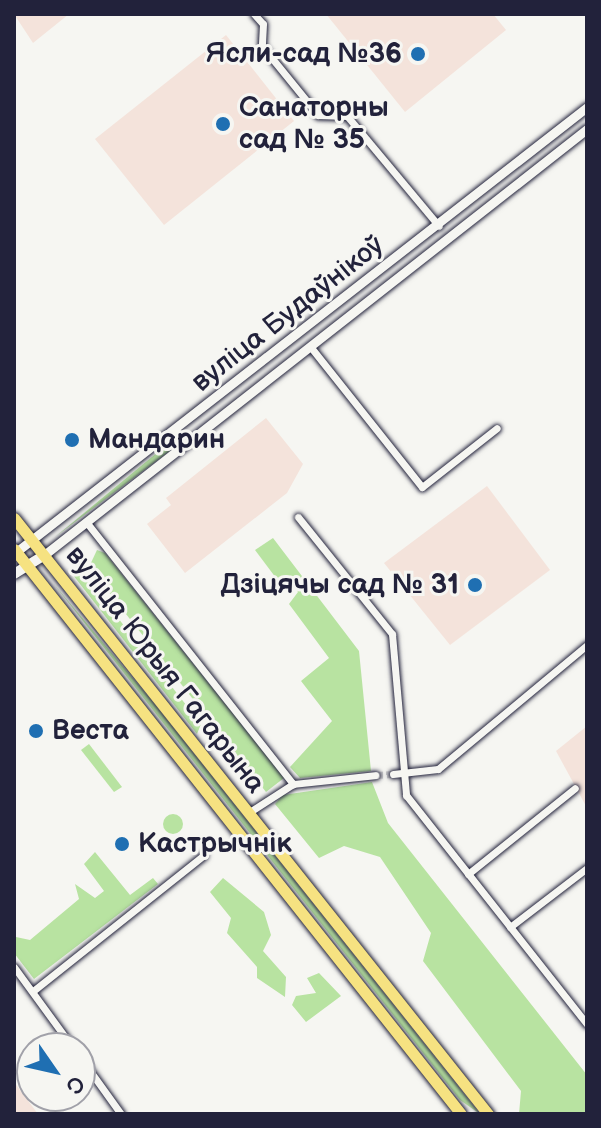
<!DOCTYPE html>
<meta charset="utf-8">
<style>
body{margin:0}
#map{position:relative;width:601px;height:1128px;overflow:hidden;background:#f6f6f2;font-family:"Balsamiq Sans",sans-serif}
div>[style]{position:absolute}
.built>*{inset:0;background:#f4e3db}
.green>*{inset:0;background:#b8e3a1}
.round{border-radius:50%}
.minor-tunnel>*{height:7px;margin-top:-3.5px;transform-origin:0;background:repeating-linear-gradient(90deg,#cccccd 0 7px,transparent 0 10.5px)}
.roads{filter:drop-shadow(0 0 2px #22223b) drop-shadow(0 0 2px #22223b)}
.minor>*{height:7px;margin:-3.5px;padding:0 3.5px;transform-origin:3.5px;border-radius:3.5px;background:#f6f6f2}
.tertiary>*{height:9px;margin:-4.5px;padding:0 4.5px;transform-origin:4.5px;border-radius:4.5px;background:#f6f6f2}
.secondary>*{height:10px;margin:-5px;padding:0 5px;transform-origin:5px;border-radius:5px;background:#f6f6f2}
.primary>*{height:11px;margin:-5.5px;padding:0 5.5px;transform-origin:5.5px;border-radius:5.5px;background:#f6e281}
.dots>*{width:22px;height:22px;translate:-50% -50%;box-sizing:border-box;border:4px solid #f6f6f2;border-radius:50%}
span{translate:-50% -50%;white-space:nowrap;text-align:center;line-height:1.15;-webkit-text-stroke:6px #f6f6f2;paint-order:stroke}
.poi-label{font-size:28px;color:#22223b;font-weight:700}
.right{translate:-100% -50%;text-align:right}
.left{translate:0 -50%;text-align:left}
.street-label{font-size:28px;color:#22223b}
.frame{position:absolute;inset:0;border:16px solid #22223b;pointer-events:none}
.north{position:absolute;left:16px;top:1032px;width:80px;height:80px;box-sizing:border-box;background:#f6f6f2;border:2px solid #a1a1a9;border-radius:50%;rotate:124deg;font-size:22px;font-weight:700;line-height:32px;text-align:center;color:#22223b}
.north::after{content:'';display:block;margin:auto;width:28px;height:36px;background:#1f6fb2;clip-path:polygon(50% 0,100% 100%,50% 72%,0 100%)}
</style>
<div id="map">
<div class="built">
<div style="clip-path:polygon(14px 14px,69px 14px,33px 43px)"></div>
<div style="clip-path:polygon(326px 14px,493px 14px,506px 30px,405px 112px)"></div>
<div style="clip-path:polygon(226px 35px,294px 121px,164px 225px,95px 139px)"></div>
<div style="clip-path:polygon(266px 418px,303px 464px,287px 493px,185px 573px,147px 524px,171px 505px,166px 498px)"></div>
<div style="clip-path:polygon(487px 486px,550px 570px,450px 645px,384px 563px)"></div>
<div style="clip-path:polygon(587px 726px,587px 808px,556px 751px)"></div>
<div style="clip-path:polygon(14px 1082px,38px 1114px,14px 1114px)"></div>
</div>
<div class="green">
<div style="clip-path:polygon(171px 445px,171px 450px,55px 537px,164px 447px)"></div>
<div style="clip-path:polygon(273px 538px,359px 651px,371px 771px,300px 778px,290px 767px,332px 721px,301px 681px,329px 658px,289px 604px,298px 592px,291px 581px,282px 586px,255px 550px)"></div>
<div style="clip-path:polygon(97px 550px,105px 553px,284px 778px,266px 792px,89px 567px)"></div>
<div style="clip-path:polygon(82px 572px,201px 724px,197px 734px,73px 575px)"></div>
<div style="clip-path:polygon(53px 583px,152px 701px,480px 1114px,460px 1100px)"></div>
<div style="clip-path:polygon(89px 744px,122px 787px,114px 792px,81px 750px)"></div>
<div style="clip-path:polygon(372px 782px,388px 823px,587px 1075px,587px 1114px,519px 1114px,521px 1091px,423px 961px,431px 933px,380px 857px,344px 846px,319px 858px,275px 804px,283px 795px)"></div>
<div class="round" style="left:163px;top:814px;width:20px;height:20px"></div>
<div style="clip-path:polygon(95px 852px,130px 895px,153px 878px,158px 884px,34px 979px,14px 953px,16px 937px,30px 940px,79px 899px,75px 884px,95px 898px,104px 891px,84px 864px)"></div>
<div style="clip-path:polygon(223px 878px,264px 912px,271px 935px,263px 951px,286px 977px,285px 997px,257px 978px,257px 967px,227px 933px,231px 918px,210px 892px)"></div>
<div style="clip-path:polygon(319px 973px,341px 996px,306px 1022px,292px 1005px,296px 996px,316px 993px,307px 978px)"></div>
</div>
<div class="minor-tunnel">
<div style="left:376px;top:775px;width:17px;rotate:-3deg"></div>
</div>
<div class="roads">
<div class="minor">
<div style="left:254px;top:14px;width:13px;rotate:48deg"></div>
<div style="left:263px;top:24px;width:22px;rotate:93deg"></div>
<div style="left:262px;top:46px;width:89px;rotate:50.9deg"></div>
<div style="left:318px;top:115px;width:29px;rotate:2deg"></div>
<div style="left:347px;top:116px;width:143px;rotate:50.1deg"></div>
<div style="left:313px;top:350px;width:175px;rotate:51.5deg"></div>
<div style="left:422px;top:487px;width:95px;rotate:-38.2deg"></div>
<div style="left:298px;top:517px;width:150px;rotate:51.2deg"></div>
<div style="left:392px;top:634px;width:162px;rotate:85deg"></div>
<div style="left:406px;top:795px;width:292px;rotate:51.7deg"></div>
<div style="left:87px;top:523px;width:333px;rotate:51.7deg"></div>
<div style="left:393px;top:774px;width:45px;rotate:-6.3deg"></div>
<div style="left:438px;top:769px;width:194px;rotate:-39.8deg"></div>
<div style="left:248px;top:813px;width:54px;rotate:-32.8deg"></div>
<div style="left:293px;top:784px;width:83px;rotate:-6.2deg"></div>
<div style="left:468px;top:874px;width:137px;rotate:-38.8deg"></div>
<div style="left:510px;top:927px;width:97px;rotate:-37.5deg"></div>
<div style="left:14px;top:967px;width:100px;rotate:53.9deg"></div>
<div style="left:33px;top:991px;width:218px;rotate:-38.5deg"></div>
<div style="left:80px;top:1057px;width:70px;rotate:54.3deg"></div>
</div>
<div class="tertiary">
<div style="left:16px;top:552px;width:724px;rotate:-37.93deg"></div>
<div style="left:44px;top:555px;width:690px;rotate:-38.12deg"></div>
</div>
<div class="secondary">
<div style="left:14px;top:574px;width:36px;rotate:-32deg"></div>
</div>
<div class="primary">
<div style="left:14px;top:518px;width:762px;rotate:51.5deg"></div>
<div style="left:14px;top:549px;width:720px;rotate:51.65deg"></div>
</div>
</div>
<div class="dots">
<div style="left:418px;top:54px;background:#1f6fb2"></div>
<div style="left:223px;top:124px;background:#1f6fb2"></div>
<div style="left:72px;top:440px;background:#1f6fb2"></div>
<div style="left:475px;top:585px;background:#1f6fb2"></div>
<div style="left:36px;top:731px;background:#1f6fb2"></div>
<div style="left:122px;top:844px;background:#1f6fb2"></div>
</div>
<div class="poi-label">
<span class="right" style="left:402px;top:54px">Ясли-сад №36</span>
<span class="left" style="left:239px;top:124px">Санаторны<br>сад № 35</span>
<span class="left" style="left:88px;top:440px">Мандарин</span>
<span class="right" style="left:459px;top:585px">Дзіцячы сад № 31</span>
<span class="left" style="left:52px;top:731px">Веста</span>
<span class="left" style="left:138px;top:844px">Кастрычнік</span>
</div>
<div class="street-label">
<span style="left:288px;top:314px;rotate:-38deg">вуліца Будаўнікоў</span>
<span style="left:165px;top:670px;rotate:52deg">вуліца Юрыя Гагарына</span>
</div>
<div class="frame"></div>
<div class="north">С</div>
</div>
